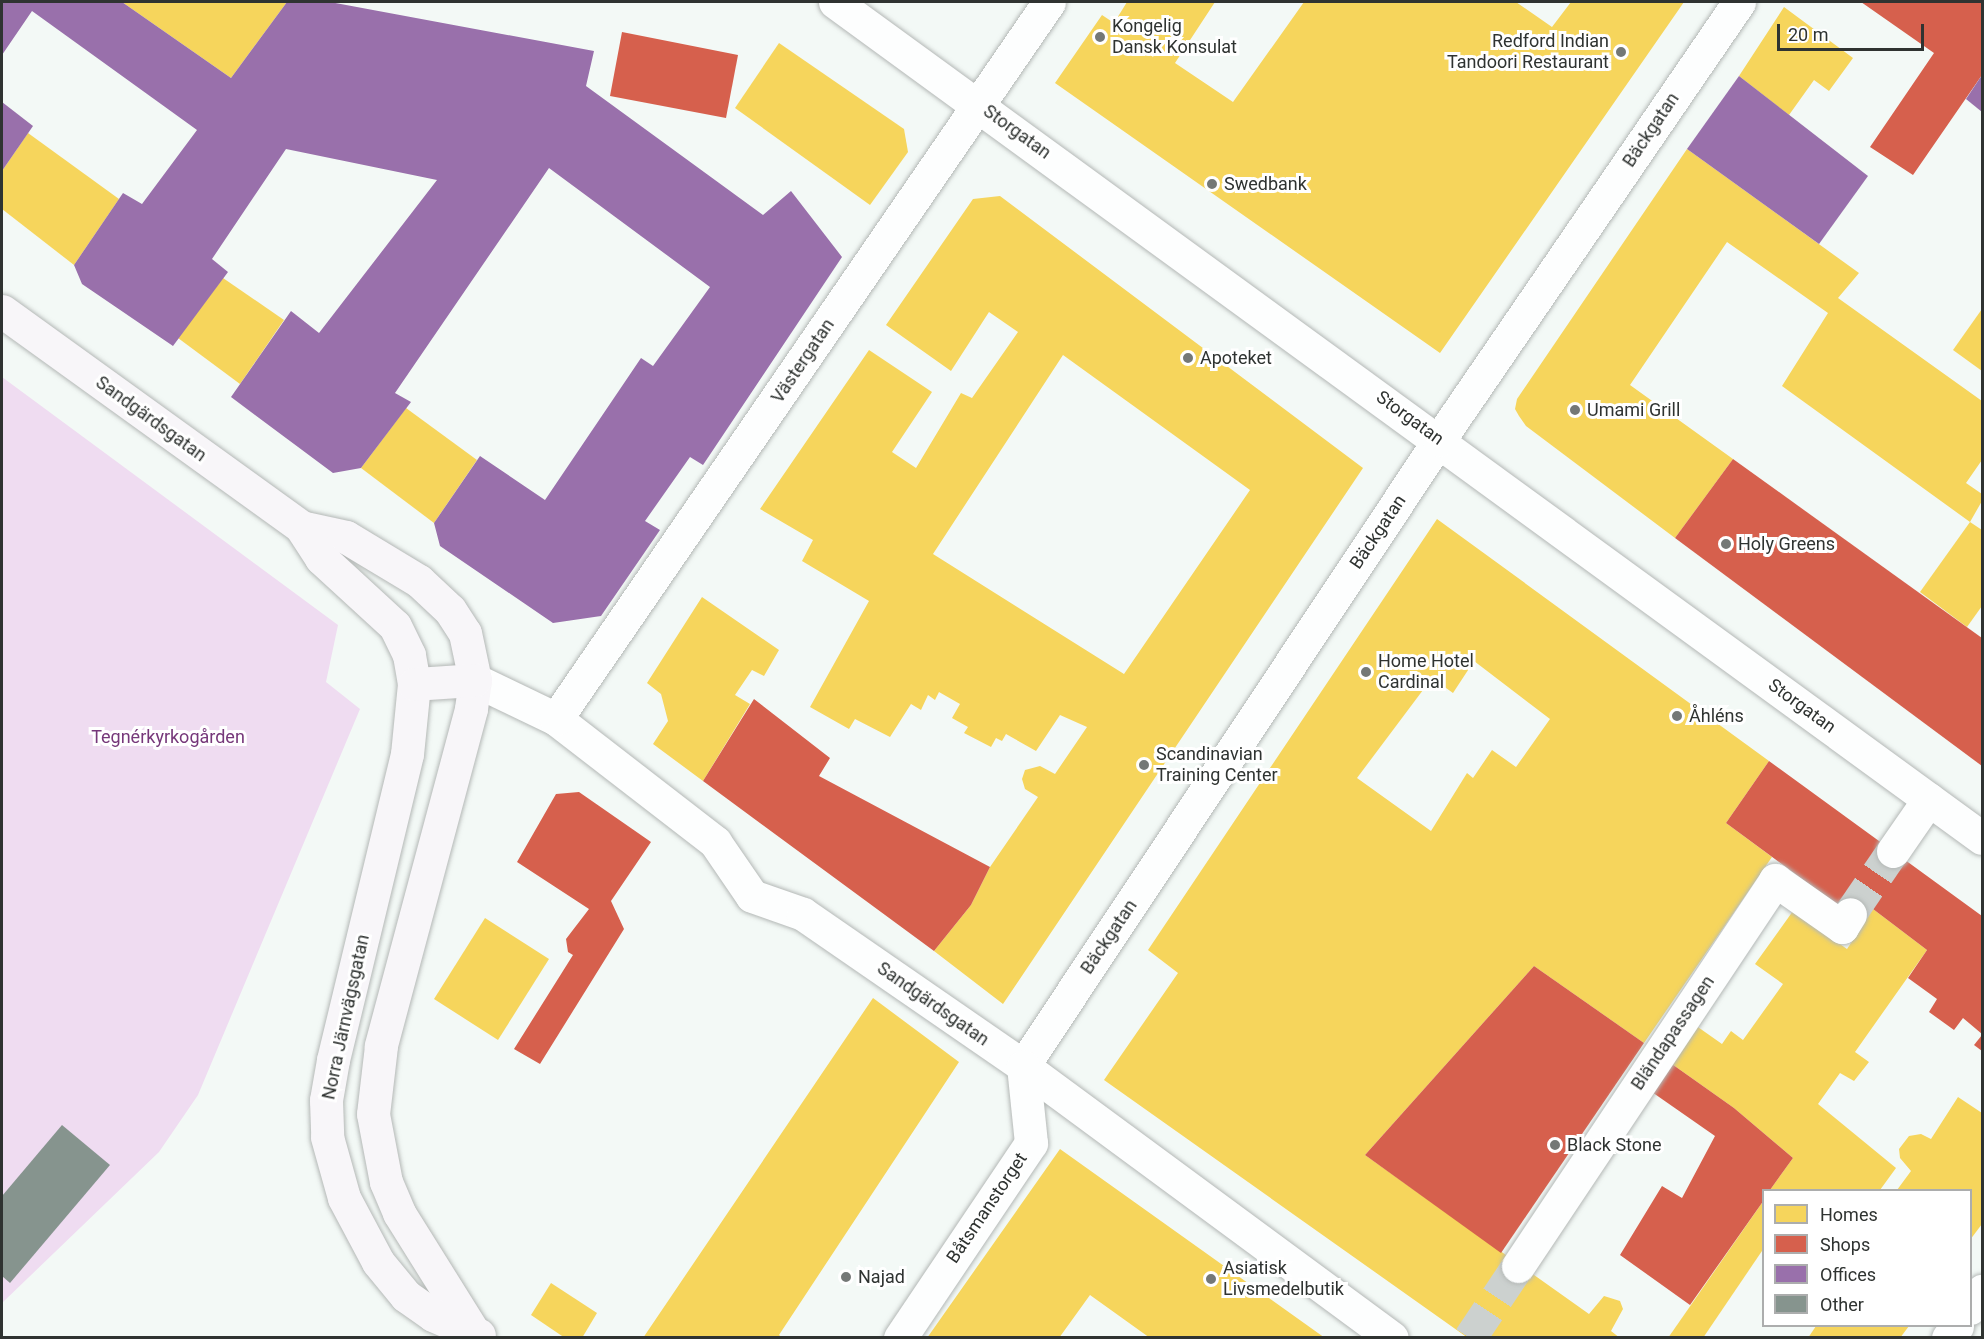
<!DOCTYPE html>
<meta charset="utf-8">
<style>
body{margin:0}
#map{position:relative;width:1984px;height:1339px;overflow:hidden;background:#f3f9f6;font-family:Roboto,sans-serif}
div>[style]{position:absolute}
.green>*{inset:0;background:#efdcf1}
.homes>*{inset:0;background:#f6d55c}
.shops>*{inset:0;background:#d6604d}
.offices>*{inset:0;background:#9970ab}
.building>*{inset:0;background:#86948e}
.street-tunnel>*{height:33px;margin-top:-16.5px;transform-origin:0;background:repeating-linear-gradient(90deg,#ccd1cf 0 33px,transparent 0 49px)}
.roads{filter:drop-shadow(0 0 2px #b4b8b6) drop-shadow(0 0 2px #b4b8b6)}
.street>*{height:33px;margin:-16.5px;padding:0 16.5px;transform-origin:16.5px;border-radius:16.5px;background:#fdfefe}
.secondary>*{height:33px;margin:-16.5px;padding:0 16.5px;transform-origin:16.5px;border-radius:16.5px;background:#f8f6f9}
.dots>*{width:16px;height:16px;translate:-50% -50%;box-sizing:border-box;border:3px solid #fff;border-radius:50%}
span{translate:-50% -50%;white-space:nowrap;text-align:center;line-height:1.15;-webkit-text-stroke:6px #fff;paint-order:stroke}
.poi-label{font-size:18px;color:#2f3331}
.left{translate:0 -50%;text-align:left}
.right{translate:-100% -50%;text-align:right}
.street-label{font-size:18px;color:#2f3331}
.park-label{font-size:18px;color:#76387a}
.frame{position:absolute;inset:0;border:3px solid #2f3331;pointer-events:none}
.legend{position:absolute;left:1762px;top:1189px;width:210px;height:138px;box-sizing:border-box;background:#fff;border:2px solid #acadad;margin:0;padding:8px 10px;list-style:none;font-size:18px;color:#2f3331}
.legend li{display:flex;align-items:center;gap:12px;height:30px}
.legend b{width:30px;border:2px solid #acadad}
.scale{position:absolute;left:1777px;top:24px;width:147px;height:27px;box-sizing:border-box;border:3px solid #2f3331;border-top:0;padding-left:8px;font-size:18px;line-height:21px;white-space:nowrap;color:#2f3331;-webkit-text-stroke:4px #fff;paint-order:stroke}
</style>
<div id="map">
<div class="green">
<div style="clip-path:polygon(2px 377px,338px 625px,326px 682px,360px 709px,198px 1095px,159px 1152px,2px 1303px)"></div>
</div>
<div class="homes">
<div style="clip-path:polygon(122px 2px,287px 2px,231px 78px)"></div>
<div style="clip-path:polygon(1127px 2px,1215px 2px,1175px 63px,1233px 102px,1304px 2px,1516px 2px,1552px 27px,1571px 2px,1684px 2px,1440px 353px,1055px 83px,1102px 15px,1114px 23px)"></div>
<div style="clip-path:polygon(1784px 7px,1853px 58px,1829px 91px,1814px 80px,1789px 115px,1739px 76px)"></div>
<div style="clip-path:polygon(779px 43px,904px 129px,908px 152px,870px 205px,735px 108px)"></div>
<div style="clip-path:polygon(28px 133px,119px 199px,74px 265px,2px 209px,2px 171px)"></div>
<div style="clip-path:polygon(1687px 149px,1859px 273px,1838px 298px,1982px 401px,1982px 460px,1966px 483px,1982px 494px,1982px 501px,1970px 522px,1782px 386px,1828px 313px,1727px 242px,1630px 385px,1733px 459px,1675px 538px,1526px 426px,1519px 416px,1515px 409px,1517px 399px)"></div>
<div style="clip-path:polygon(evenodd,1000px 196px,1363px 468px,1003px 1004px,934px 951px,971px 905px,990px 867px,1038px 797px,1025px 789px,1022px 779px,1025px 770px,1040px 766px,1055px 774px,1087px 727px,1060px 715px,1036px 751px,1006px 734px,1002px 741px,996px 738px,991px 747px,964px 733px,968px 727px,952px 718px,960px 704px,939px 692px,935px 700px,928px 695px,921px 710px,911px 704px,890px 737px,855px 719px,849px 729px,810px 707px,869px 601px,802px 561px,813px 540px,760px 509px,869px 350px,932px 392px,892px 452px,916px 468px,961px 393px,972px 398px,1018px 332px,989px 312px,951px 371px,886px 325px,973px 199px,1000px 196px,1063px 355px,1250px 490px,1124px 674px,933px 554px,1063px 355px)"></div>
<div style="clip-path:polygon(223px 278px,284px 320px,240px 384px,178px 338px)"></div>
<div style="clip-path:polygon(1982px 309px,1982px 371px,1953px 350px)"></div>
<div style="clip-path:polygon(406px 408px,477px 460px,434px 523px,361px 468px)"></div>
<div style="clip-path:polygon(evenodd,1437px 519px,1769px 761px,1726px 823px,1772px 857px,1644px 1043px,1534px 966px,1365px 1155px,1589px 1314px,1604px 1296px,1620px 1301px,1623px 1309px,1611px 1331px,1620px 1338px,1468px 1338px,1104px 1080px,1178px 973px,1148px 950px,1437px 519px,1474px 661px,1550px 719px,1516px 767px,1492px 750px,1473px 778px,1467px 773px,1431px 831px,1357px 778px,1432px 678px,1453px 693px,1474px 661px)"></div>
<div style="clip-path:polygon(1970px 522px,1982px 530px,1982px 606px,1967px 627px,1920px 592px)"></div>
<div style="clip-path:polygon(702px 597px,779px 650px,764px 676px,752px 670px,735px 695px,750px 704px,703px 781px,653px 744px,668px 721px,661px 694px,647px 683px)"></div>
<div style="clip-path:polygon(1873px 909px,1927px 950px,1855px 1052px,1869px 1062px,1854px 1081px,1840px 1073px,1818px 1104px,1896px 1168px,1880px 1190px,1770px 1190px,1793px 1158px,1734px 1108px,1669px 1062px,1695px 1025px,1722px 1044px,1731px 1031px,1743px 1040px,1783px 984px,1755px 964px,1793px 911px,1847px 949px)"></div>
<div style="clip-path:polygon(485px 918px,549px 959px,498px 1040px,434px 999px)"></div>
<div style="clip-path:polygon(873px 998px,959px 1062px,779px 1335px,783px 1338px,643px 1338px)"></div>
<div style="clip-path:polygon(1958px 1097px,1982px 1113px,1982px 1224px,1970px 1240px,1970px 1190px,1897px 1190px,1911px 1171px,1900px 1158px,1899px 1149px,1909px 1136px,1921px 1134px,1931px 1139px)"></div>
<div style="clip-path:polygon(1060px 1149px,1325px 1338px,1150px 1338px,1090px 1295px,1059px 1338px,927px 1338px)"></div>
<div style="clip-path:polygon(1764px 1200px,1764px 1248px,1703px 1338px,1668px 1338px)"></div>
<div style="clip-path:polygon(551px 1283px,597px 1313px,582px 1338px,565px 1338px,531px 1315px)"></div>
<div style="clip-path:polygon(1816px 1326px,1909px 1326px,1900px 1338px,1808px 1338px)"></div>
</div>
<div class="shops">
<div style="clip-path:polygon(1861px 2px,1982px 2px,1982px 75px,1913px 175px,1870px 147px,1934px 53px)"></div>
<div style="clip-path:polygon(622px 32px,738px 55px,726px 118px,610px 96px)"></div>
<div style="clip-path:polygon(1733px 459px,1982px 638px,1982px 766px,1675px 538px)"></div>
<div style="clip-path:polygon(754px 699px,830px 758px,819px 776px,990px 867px,971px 905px,934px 951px,703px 781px)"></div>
<div style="clip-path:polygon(1769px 761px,1982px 916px,1982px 1034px,1963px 1018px,1954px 1030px,1929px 1012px,1937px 999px,1908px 978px,1927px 950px,1873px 909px,1863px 924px,1726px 823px)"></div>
<div style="clip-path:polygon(579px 792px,651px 842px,611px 901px,624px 929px,540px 1064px,514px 1049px,573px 955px,568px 952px,566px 939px,589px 909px,517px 862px,556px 794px)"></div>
<div style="clip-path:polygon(1534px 966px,1644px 1043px,1501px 1253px,1365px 1155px)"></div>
<div style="clip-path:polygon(1982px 1035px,1982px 1051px,1974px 1045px)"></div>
<div style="clip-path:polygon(1669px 1062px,1734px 1108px,1793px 1158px,1770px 1190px,1764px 1190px,1764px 1200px,1690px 1305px,1620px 1255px,1662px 1186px,1682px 1198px,1715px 1136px,1649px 1090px)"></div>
</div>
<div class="offices">
<div style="clip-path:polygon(2px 2px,122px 2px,231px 78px,287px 2px,330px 2px,594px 51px,586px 86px,763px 215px,791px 191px,842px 257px,703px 465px,690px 457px,645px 521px,660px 530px,601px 616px,553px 623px,440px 546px,434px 523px,480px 456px,545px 500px,641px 358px,653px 366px,710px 287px,549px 168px,395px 393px,411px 402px,361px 468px,333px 473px,231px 397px,291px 311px,319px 333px,437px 180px,286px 149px,212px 259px,228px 272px,173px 346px,82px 284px,74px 265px,123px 193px,142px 204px,197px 130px,32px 11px,2px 55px)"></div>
<div style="clip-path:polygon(1982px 75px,1982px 112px,1966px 99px)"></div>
<div style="clip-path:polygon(1739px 76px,1868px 176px,1819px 244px,1687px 149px)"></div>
<div style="clip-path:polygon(2px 102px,33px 126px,2px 171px)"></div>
</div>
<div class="building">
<div style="clip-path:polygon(62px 1125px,110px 1165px,10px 1283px,2px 1276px,2px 1196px)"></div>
</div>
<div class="street-tunnel">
<div style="left:1850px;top:914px;width:76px;rotate:-55.7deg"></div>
<div style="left:1470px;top:1338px;width:87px;rotate:-56.3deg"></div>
</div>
<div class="roads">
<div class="street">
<div style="left:835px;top:2px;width:1419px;rotate:36.09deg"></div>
<div style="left:475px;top:680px;width:90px;rotate:25.7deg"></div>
<div style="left:556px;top:719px;width:201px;rotate:37.7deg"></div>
<div style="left:715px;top:842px;width:65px;rotate:55.6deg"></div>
<div style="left:752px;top:896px;width:54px;rotate:19.4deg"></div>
<div style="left:803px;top:914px;width:267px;rotate:34.6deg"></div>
<div style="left:1023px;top:1066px;width:458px;rotate:36.4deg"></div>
<div style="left:556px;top:719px;width:870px;rotate:-55.49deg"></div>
<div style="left:1893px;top:851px;width:63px;rotate:-55.3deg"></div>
<div style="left:1023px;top:1066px;width:752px;rotate:-56.39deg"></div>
<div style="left:1439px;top:440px;width:531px;rotate:-55.59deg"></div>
<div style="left:1518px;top:1266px;width:464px;rotate:-56.3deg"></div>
<div style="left:1775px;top:880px;width:82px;rotate:35deg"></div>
<div style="left:1842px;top:927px;width:15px;rotate:-58deg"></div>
<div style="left:1970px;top:1308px;width:21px;rotate:-55deg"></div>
<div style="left:900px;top:1338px;width:235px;rotate:-56.1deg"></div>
<div style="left:1031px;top:1143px;width:77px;rotate:-95.9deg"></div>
<div style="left:1948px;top:1338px;width:15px;rotate:-53deg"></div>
</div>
<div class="secondary">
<div style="left:2px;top:311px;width:369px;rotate:35.8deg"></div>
<div style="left:301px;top:527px;width:46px;rotate:12.5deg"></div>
<div style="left:346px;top:537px;width:85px;rotate:31.1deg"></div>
<div style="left:419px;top:581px;width:42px;rotate:43.1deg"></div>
<div style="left:450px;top:610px;width:27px;rotate:57deg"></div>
<div style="left:465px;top:633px;width:48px;rotate:78deg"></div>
<div style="left:475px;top:680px;width:29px;rotate:98deg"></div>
<div style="left:471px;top:709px;width:349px;rotate:105deg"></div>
<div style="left:381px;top:1046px;width:68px;rotate:96.7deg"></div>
<div style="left:373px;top:1114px;width:69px;rotate:79.2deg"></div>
<div style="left:386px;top:1182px;width:34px;rotate:67deg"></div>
<div style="left:399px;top:1213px;width:138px;rotate:58deg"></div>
<div style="left:301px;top:527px;width:37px;rotate:57deg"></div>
<div style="left:321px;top:558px;width:100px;rotate:42.6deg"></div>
<div style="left:395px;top:626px;width:32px;rotate:64deg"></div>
<div style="left:409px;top:655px;width:29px;rotate:80deg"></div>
<div style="left:414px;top:684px;width:70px;rotate:95.7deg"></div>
<div style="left:407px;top:754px;width:315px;rotate:103.6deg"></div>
<div style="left:333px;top:1060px;width:41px;rotate:99.9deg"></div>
<div style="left:326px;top:1100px;width:37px;rotate:88deg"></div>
<div style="left:327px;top:1137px;width:63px;rotate:74.4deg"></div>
<div style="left:344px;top:1198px;width:72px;rotate:62deg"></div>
<div style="left:378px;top:1262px;width:44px;rotate:50.5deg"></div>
<div style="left:406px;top:1296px;width:33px;rotate:35deg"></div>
<div style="left:433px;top:1315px;width:50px;rotate:23.5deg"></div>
<div style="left:414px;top:684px;width:61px;rotate:-3.8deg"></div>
</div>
</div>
<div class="dots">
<div style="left:1100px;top:37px;background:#747876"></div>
<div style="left:1621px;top:52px;background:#747876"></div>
<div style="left:1212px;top:184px;background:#747876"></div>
<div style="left:1188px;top:358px;background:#747876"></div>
<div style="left:1575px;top:410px;background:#747876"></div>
<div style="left:1726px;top:544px;background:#747876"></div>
<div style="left:1366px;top:672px;background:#747876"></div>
<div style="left:1677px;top:716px;background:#747876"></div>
<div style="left:1144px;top:765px;background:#747876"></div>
<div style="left:1555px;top:1145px;background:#747876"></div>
<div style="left:846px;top:1277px;background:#747876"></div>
<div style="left:1211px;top:1279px;background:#747876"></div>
</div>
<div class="poi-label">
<span class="left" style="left:1112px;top:37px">Kongelig<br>Dansk Konsulat</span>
<span class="right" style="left:1609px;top:52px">Redford Indian<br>Tandoori Restaurant</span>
<span class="left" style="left:1224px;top:184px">Swedbank</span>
<span class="left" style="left:1200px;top:358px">Apoteket</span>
<span class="left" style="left:1587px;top:410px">Umami Grill</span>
<span class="left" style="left:1738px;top:544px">Holy Greens</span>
<span class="left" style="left:1378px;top:672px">Home Hotel<br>Cardinal</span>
<span class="left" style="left:1689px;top:716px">Åhléns</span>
<span class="left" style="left:1156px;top:765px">Scandinavian<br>Training Center</span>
<span class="left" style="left:1567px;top:1145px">Black Stone</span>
<span class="left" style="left:1223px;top:1279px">Asiatisk<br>Livsmedelbutik</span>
<span class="left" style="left:858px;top:1277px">Najad</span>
</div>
<div class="street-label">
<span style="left:1651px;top:130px;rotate:-56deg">Bäckgatan</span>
<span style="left:1017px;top:132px;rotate:36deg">Storgatan</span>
<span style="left:803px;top:361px;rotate:-56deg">Västergatan</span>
<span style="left:1410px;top:418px;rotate:36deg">Storgatan</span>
<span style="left:151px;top:419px;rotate:36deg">Sandgärdsgatan</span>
<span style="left:1378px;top:532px;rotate:-56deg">Bäckgatan</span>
<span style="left:1802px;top:706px;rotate:36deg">Storgatan</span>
<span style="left:1109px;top:937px;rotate:-56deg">Bäckgatan</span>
<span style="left:933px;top:1004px;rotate:35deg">Sandgärdsgatan</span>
<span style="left:346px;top:1017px;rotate:-78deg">Norra Järnvägsgatan</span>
<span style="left:1673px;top:1033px;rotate:-56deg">Bländapassagen</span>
<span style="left:987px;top:1208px;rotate:-56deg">Båtsmanstorget</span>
</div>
<div class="park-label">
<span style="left:168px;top:737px">Tegnérkyrkogården</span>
</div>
<div class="frame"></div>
<ul class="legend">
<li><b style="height:16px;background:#f6d55c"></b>Homes</li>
<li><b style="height:16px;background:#d6604d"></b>Shops</li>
<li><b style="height:16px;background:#9970ab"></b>Offices</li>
<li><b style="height:16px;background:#86948e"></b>Other</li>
</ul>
<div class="scale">20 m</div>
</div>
